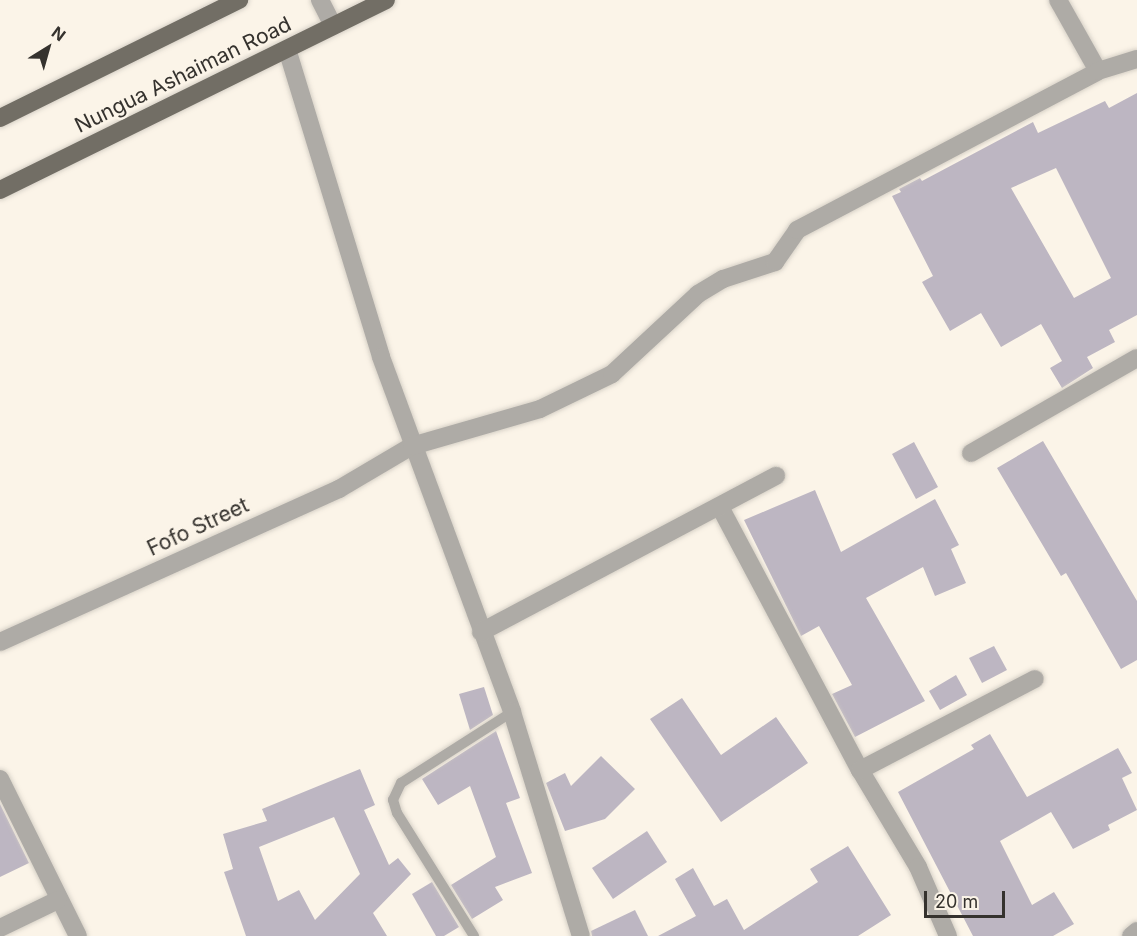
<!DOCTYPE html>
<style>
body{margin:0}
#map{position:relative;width:1137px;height:936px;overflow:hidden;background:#fbf4e8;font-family:Inter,sans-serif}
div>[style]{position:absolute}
.building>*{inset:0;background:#bdb6c2}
.roads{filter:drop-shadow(0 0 2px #d7d1c7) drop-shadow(0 0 2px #d7d1c7)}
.lane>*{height:10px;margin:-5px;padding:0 5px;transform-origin:5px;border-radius:5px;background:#aeaba6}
.street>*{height:18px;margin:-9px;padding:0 9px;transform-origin:9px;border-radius:9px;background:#aeaba6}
.primary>*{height:18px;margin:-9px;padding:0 9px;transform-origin:9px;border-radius:9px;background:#726e65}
span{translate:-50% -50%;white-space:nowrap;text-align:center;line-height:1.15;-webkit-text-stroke:4.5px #fbf4e8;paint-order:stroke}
.street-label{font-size:21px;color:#35322e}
.north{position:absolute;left:18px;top:18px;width:60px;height:60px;-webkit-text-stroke:4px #fbf4e8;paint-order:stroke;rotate:37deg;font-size:16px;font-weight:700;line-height:24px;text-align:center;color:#35322e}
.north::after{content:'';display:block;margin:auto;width:21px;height:27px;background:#35322e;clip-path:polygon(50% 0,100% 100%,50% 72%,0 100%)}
.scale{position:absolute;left:924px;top:891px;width:81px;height:27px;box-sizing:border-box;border:3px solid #35322e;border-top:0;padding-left:8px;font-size:18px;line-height:21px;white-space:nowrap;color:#35322e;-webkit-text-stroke:4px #fbf4e8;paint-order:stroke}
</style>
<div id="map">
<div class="building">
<div style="clip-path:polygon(evenodd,1137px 93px,1137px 315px,1109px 330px,1115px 342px,1087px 357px,1093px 368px,1062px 388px,1050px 368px,1062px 361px,1041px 324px,1001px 347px,981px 313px,950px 331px,922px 282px,933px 276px,892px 196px,901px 192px,899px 189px,920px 178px,922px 181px,1033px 122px,1038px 133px,1105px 101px,1109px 108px,1137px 93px,1056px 168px,1111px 278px,1074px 298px,1011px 188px,1056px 168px)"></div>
<div style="clip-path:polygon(1043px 441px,1137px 601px,1137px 660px,1121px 669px,1066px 573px,1061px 576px,997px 468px)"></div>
<div style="clip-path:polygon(914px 442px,938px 487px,916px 499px,892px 454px)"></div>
<div style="clip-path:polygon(815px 490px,841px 552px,935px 499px,959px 545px,951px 549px,966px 583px,935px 596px,923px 567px,866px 598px,925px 701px,855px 737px,832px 694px,852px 685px,819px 626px,801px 636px,744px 520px)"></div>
<div style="clip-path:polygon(994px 646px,1007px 670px,982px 683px,969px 658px)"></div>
<div style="clip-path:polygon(956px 675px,967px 695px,940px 710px,929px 691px)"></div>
<div style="clip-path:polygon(484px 687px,493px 715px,470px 730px,459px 694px)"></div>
<div style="clip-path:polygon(682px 698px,721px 755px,776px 717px,808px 763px,721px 822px,650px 719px)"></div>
<div style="clip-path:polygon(496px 731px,520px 798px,506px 803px,532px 873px,495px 887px,503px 900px,472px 919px,451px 885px,496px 857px,470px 786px,438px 805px,422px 779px)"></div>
<div style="clip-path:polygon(990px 734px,1027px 797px,1118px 748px,1132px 773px,1122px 778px,1137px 810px,1108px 825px,1110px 830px,1073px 849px,1051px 812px,1000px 841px,1032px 905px,1054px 892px,1074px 924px,1053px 936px,973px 936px,898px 792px,974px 749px,971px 745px)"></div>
<div style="clip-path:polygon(601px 756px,635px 789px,605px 819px,565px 831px,546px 783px,565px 773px,571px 786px)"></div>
<div style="clip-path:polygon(evenodd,360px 769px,375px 805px,364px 810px,389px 865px,398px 858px,411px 874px,373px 913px,387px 936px,246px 936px,224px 872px,233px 869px,223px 834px,267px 821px,262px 809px,360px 769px,334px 817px,360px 874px,315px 920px,299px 890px,278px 901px,259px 847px,334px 817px)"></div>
<div style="clip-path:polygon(0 804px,29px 863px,0 877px)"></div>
<div style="clip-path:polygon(647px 831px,667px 862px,613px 899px,592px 868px)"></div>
<div style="clip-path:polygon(848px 846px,891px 915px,858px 936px,658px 936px,696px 916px,675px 879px,693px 868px,714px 906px,727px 899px,744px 930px,818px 882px,810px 869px)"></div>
<div style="clip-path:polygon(432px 882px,459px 927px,444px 936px,436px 936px,412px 894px)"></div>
<div style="clip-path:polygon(635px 910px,648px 936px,592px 936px,591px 931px)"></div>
</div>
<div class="roads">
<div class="lane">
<div style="left:474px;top:936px;width:145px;rotate:-122deg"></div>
<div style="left:397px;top:813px;width:14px;rotate:-107deg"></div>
<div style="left:393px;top:800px;width:19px;rotate:-65deg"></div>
<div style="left:401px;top:783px;width:132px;rotate:-32.6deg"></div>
</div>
<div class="street">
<div style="left:320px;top:0;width:29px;rotate:63deg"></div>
<div style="left:1058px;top:0;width:81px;rotate:60.6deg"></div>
<div style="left:287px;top:49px;width:322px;rotate:73deg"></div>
<div style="left:381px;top:357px;width:378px;rotate:69.7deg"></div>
<div style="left:512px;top:712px;width:234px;rotate:72.9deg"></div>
<div style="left:971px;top:453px;width:191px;rotate:-29.8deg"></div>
<div style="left:720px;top:507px;width:298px;rotate:62deg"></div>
<div style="left:860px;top:770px;width:113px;rotate:59.1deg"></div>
<div style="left:918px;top:867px;width:75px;rotate:66.5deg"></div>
<div style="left:481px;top:632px;width:334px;rotate:-27.9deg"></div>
<div style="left:0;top:642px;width:372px;rotate:-24.3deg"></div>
<div style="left:339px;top:489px;width:85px;rotate:-30.5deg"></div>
<div style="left:412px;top:446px;width:133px;rotate:-16.1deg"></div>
<div style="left:540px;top:409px;width:80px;rotate:-25.9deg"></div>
<div style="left:612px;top:374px;width:117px;rotate:-42.9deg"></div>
<div style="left:698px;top:294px;width:29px;rotate:-31deg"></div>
<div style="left:723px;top:279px;width:55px;rotate:-18.1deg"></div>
<div style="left:775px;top:262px;width:39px;rotate:-55deg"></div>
<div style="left:797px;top:230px;width:340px;rotate:-27.8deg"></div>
<div style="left:1098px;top:71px;width:41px;rotate:-17.1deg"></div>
<div style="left:860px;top:770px;width:197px;rotate:-27.5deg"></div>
<div style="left:0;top:779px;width:175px;rotate:63.6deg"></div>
<div style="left:0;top:928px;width:64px;rotate:-25.8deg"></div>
<div style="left:1131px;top:936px;width:8px;rotate:-40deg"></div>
</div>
<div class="primary">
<div style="left:0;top:118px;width:267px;rotate:-26.3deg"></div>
<div style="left:0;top:190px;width:430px;rotate:-26.2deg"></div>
</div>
</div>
<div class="street-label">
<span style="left:183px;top:75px;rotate:-26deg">Nungua Ashaiman Road</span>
<span style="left:198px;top:527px;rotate:-25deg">Fofo Street</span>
</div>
<div class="north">N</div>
<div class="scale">20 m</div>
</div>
